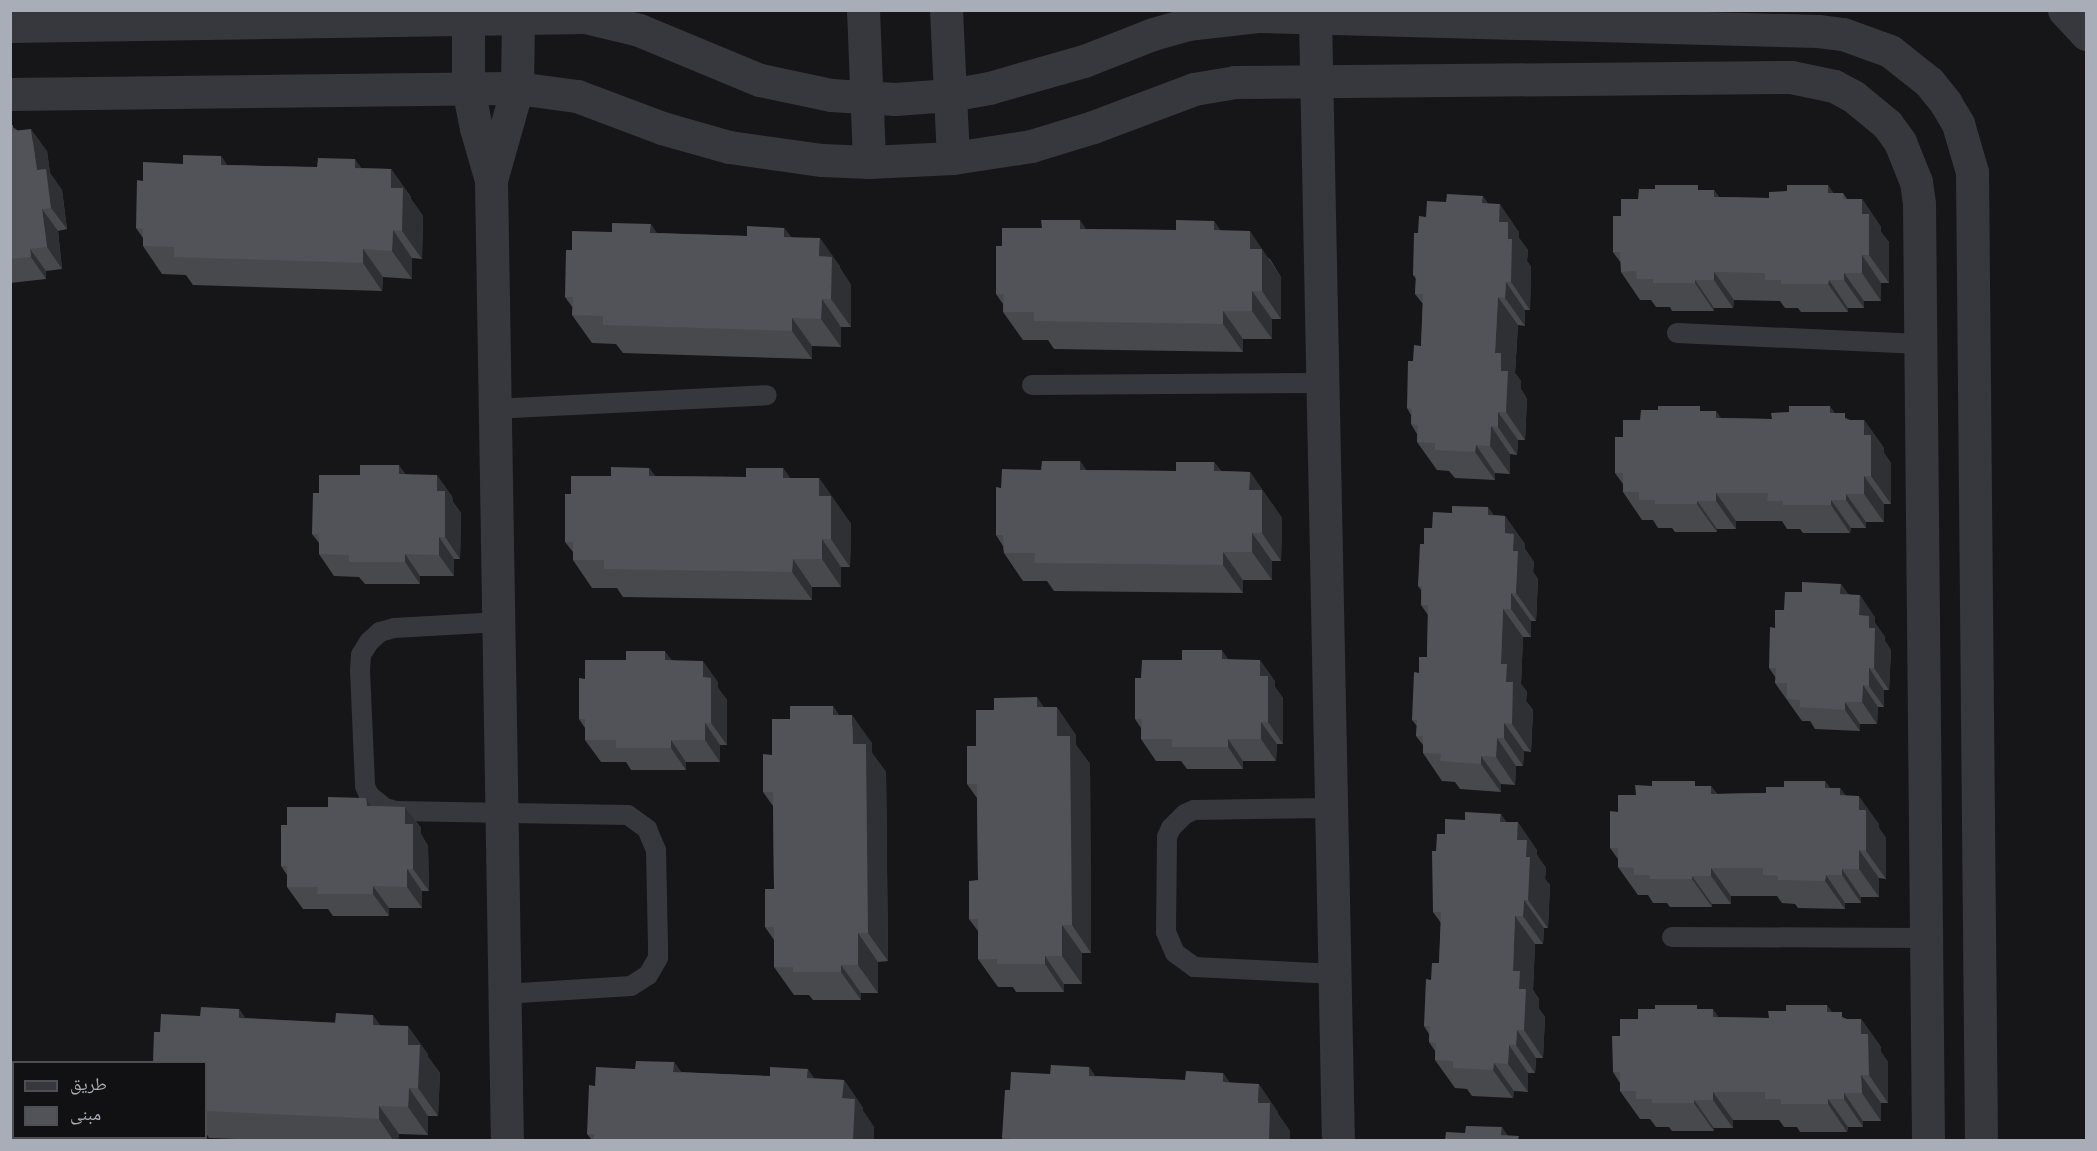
<!DOCTYPE html>
<meta charset="utf-8">
<style>
body{margin:0}
#map{position:relative;width:2097px;height:1151px;overflow:hidden;background:#161618;font-family:Barlow,"Noto Naskh Arabic",sans-serif}
div>[style]{position:absolute}
.service>*{height:20px;margin:-10px;padding:0 10px;transform-origin:10px;border-radius:10px;background:#37383d}
.minor>*{height:33px;margin:-16.5px;padding:0 16.5px;transform-origin:16.5px;border-radius:16.5px;background:#37383d}
.tertiary>*{height:33px;margin:-16.5px;padding:0 16.5px;transform-origin:16.5px;border-radius:16.5px;background:#37383d}
.wall>*{inset:0;background:#47494d}
.shaded-wall>*{inset:0;background:#2f3033}
.building>*{inset:0;background:#525359}
span{translate:-50% -50%;white-space:nowrap;text-align:center;line-height:1.15;-webkit-text-stroke:4.5px #111113;paint-order:stroke}
.frame{position:absolute;inset:0;border:12px solid #a8adb8;pointer-events:none}
.legend{position:absolute;left:12px;top:1061px;width:195px;height:78px;box-sizing:border-box;background:#111113;border:2px solid #4d4f55;margin:0;padding:8px 10px;list-style:none;font-size:18px;color:#a8adb8}
.legend li{display:flex;align-items:center;gap:12px;height:30px}
.legend b{width:30px;border:2px solid #4d4f55}
</style>
<div id="map">
<div class="service">
<div style="left:1677px;top:333px;width:243px;rotate:2.6deg"></div>
<div style="left:1032px;top:385px;width:290px;rotate:-0.4deg"></div>
<div style="left:495px;top:409px;width:272px;rotate:-2.9deg"></div>
<div style="left:500px;top:622px;width:106px;rotate:176.8deg"></div>
<div style="left:394px;top:628px;width:15px;rotate:164deg"></div>
<div style="left:380px;top:632px;width:15px;rotate:138deg"></div>
<div style="left:369px;top:642px;width:15px;rotate:122deg"></div>
<div style="left:361px;top:655px;width:15px;rotate:94deg"></div>
<div style="left:360px;top:670px;width:116px;rotate:87.5deg"></div>
<div style="left:365px;top:786px;width:10px;rotate:66deg"></div>
<div style="left:369px;top:795px;width:21px;rotate:39deg"></div>
<div style="left:385px;top:808px;width:11px;rotate:15deg"></div>
<div style="left:396px;top:811px;width:232px;rotate:1deg"></div>
<div style="left:628px;top:815px;width:24px;rotate:36deg"></div>
<div style="left:647px;top:829px;width:23px;rotate:67deg"></div>
<div style="left:656px;top:850px;width:98px;rotate:88.8deg"></div>
<div style="left:658px;top:948px;width:10px;rotate:90deg"></div>
<div style="left:658px;top:958px;width:20px;rotate:120deg"></div>
<div style="left:648px;top:975px;width:20px;rotate:147deg"></div>
<div style="left:631px;top:986px;width:126px;rotate:176.4deg"></div>
<div style="left:1331px;top:808px;width:137px;rotate:179.2deg"></div>
<div style="left:1194px;top:810px;width:10px;rotate:156deg"></div>
<div style="left:1185px;top:814px;width:20px;rotate:135deg"></div>
<div style="left:1171px;top:828px;width:10px;rotate:114deg"></div>
<div style="left:1167px;top:837px;width:95px;rotate:90.6deg"></div>
<div style="left:1166px;top:932px;width:23px;rotate:67deg"></div>
<div style="left:1175px;top:953px;width:24px;rotate:36deg"></div>
<div style="left:1194px;top:967px;width:141px;rotate:2.8deg"></div>
<div style="left:1672px;top:937px;width:254px;rotate:0.2deg"></div>
</div>
<div class="minor">
<div style="left:863px;top:10px;width:152px;rotate:87.7deg"></div>
<div style="left:946px;top:10px;width:148px;rotate:87.3deg"></div>
<div style="left:468px;top:18px;width:70px;rotate:90deg"></div>
<div style="left:468px;top:88px;width:41px;rotate:78.7deg"></div>
<div style="left:476px;top:128px;width:54px;rotate:73.9deg"></div>
<div style="left:491px;top:180px;width:960px;rotate:89.05deg"></div>
<div style="left:1315px;top:18px;width:1122px;rotate:88.83deg"></div>
<div style="left:10px;top:26px;width:575px;rotate:-0.9deg"></div>
<div style="left:585px;top:17px;width:56px;rotate:13.5deg"></div>
<div style="left:639px;top:30px;width:131px;rotate:22.5deg"></div>
<div style="left:760px;top:80px;width:73px;rotate:11.9deg"></div>
<div style="left:831px;top:95px;width:64px;rotate:3.6deg"></div>
<div style="left:895px;top:99px;width:55px;rotate:-4.2deg"></div>
<div style="left:950px;top:95px;width:40px;rotate:-10deg"></div>
<div style="left:989px;top:88px;width:99px;rotate:-15.9deg"></div>
<div style="left:1084px;top:61px;width:74px;rotate:-21.4deg"></div>
<div style="left:1153px;top:34px;width:35px;rotate:-16deg"></div>
<div style="left:1187px;top:24px;width:71px;rotate:-6.4deg"></div>
<div style="left:1258px;top:16px;width:560px;rotate:1.53deg"></div>
<div style="left:1818px;top:31px;width:25px;rotate:7deg"></div>
<div style="left:1843px;top:34px;width:50px;rotate:19.9deg"></div>
<div style="left:1890px;top:51px;width:50px;rotate:38.5deg"></div>
<div style="left:1929px;top:82px;width:26px;rotate:51deg"></div>
<div style="left:1945px;top:102px;width:26px;rotate:59deg"></div>
<div style="left:1958px;top:124px;width:50px;rotate:73.7deg"></div>
<div style="left:1972px;top:172px;width:968px;rotate:89.47deg"></div>
<div style="left:10px;top:94px;width:507px;rotate:-0.68deg"></div>
<div style="left:517px;top:88px;width:61px;rotate:7.6deg"></div>
<div style="left:577px;top:96px;width:91px;rotate:20.6deg"></div>
<div style="left:662px;top:128px;width:70px;rotate:15.8deg"></div>
<div style="left:729px;top:147px;width:94px;rotate:8deg"></div>
<div style="left:822px;top:160px;width:47px;rotate:2.4deg"></div>
<div style="left:869px;top:162px;width:84px;rotate:-2.7deg"></div>
<div style="left:953px;top:158px;width:79px;rotate:-8.7deg"></div>
<div style="left:1031px;top:146px;width:65px;rotate:-17deg"></div>
<div style="left:1093px;top:127px;width:108px;rotate:-20.6deg"></div>
<div style="left:1194px;top:89px;width:42px;rotate:-9.7deg"></div>
<div style="left:1235px;top:82px;width:556px;rotate:-0.52deg"></div>
<div style="left:1791px;top:77px;width:44px;rotate:11.8deg"></div>
<div style="left:1834px;top:86px;width:21px;rotate:28deg"></div>
<div style="left:1853px;top:96px;width:44px;rotate:39.5deg"></div>
<div style="left:1887px;top:124px;width:22px;rotate:54deg"></div>
<div style="left:1900px;top:142px;width:43px;rotate:68.2deg"></div>
<div style="left:1916px;top:182px;width:22px;rotate:82deg"></div>
<div style="left:1919px;top:204px;width:936px;rotate:89.45deg"></div>
<div style="left:491px;top:180px;width:96px;rotate:-74.2deg"></div>
<div style="left:517px;top:88px;width:71px;rotate:-89.2deg"></div>
</div>
<div class="tertiary">
<div style="left:2064px;top:10px;width:33px;rotate:47deg"></div>
</div>
<div class="wall">
<div style="clip-path:polygon(10px 125px,47px 151px,50px 173px,62px 190px,67px 229px,58px 231px,62px 269px,46px 271px,46px 279px,10px 283px)"></div>
<div style="clip-path:polygon(221px 156px,227px 165px,391px 169px,411px 197px,411px 199px,423px 216px,422px 259px,412px 258px,412px 279px,383px 277px,382px 291px,193px 285px,186px 275px,162px 274px,143px 246px,143px 238px,136px 228px,143px 181px,183px 164px)"></div>
<div style="clip-path:polygon(1828px 185px,1833px 193px,1843px 193px,1847px 199px,1862px 199px,1881px 227px,1881px 232px,1889px 242px,1889px 283px,1881px 283px,1881px 301px,1864px 301px,1864px 308px,1848px 308px,1848px 312px,1801px 312px,1798px 308px,1785px 308px,1780px 301px,1734px 300px,1733px 308px,1714px 308px,1714px 311px,1672px 311px,1670px 307px,1656px 307px,1651px 300px,1640px 300px,1621px 272px,1621px 263px,1613px 252px,1621px 216px,1638px 199px,1701px 190px,1714px 190px,1719px 197px,1769px 198px,1787px 191px)"></div>
<div style="clip-path:polygon(1488px 204px,1519px 232px,1519px 238px,1528px 250px,1527px 261px,1531px 267px,1530px 310px,1525px 310px,1525px 326px,1518px 325px,1515px 373px,1521px 381px,1521px 389px,1527px 399px,1525px 440px,1518px 440px,1517px 455px,1510px 454px,1510px 474px,1495px 473px,1495px 480px,1455px 478px,1449px 471px,1437px 470px,1417px 442px,1417px 434px,1411px 424px,1411px 415px,1407px 408px,1413px 361px,1421px 346px,1423px 304px,1415px 294px,1416px 279px,1413px 275px,1418px 233px,1426px 217px)"></div>
<div style="clip-path:polygon(1214px 221px,1220px 230px,1270px 259px,1281px 277px,1281px 319px,1272px 319px,1272px 339px,1243px 339px,1243px 352px,1054px 349px,1048px 340px,1023px 340px,1003px 312px,1003px 304px,996px 294px,1002px 246px,1086px 229px,1176px 230px)"></div>
<div style="clip-path:polygon(784px 228px,791px 237px,840px 266px,840px 268px,851px 285px,851px 327px,841px 327px,841px 347px,812px 346px,812px 359px,623px 353px,616px 344px,592px 343px,572px 315px,573px 308px,565px 297px,572px 250px,657px 233px,747px 236px)"></div>
<div style="clip-path:polygon(1703px 411px,1721px 418px,1772px 419px,1835px 413px,1850px 420px,1864px 420px,1884px 448px,1884px 453px,1891px 463px,1891px 504px,1884px 504px,1884px 522px,1866px 522px,1866px 528px,1851px 528px,1850px 533px,1803px 533px,1800px 529px,1787px 529px,1782px 521px,1736px 521px,1736px 529px,1717px 529px,1717px 532px,1675px 532px,1672px 528px,1658px 528px,1653px 520px,1642px 520px,1623px 492px,1623px 484px,1615px 473px,1623px 437px,1640px 420px)"></div>
<div style="clip-path:polygon(1080px 461px,1086px 470px,1176px 471px,1214px 462px,1221px 471px,1250px 472px,1282px 518px,1281px 561px,1272px 561px,1272px 580px,1243px 580px,1243px 593px,1054px 591px,1047px 581px,1023px 581px,1004px 553px,1003px 546px,996px 535px,1001px 488px,1041px 470px)"></div>
<div style="clip-path:polygon(649px 468px,655px 476px,746px 477px,783px 468px,790px 478px,819px 478px,851px 524px,850px 567px,841px 567px,841px 587px,812px 587px,812px 600px,623px 597px,617px 588px,592px 588px,573px 560px,573px 552px,565px 542px,571px 494px,611px 476px)"></div>
<div style="clip-path:polygon(406px 474px,452px 496px,453px 502px,461px 513px,460px 559px,454px 559px,454px 576px,420px 576px,420px 584px,365px 584px,359px 577px,334px 576px,319px 554px,319px 543px,312px 534px,319px 493px,360px 475px)"></div>
<div style="clip-path:polygon(1494px 515px,1505px 516px,1525px 544px,1525px 549px,1534px 562px,1533px 572px,1538px 579px,1536px 621px,1531px 621px,1531px 637px,1523px 637px,1521px 684px,1527px 692px,1526px 701px,1533px 710px,1531px 752px,1524px 751px,1523px 766px,1516px 766px,1515px 785px,1501px 784px,1501px 792px,1460px 789px,1455px 782px,1442px 781px,1423px 753px,1423px 745px,1416px 736px,1417px 726px,1412px 720px,1419px 673px,1427px 657px,1428px 615px,1421px 605px,1421px 590px,1418px 586px,1424px 544px,1432px 528px)"></div>
<div style="clip-path:polygon(1849px 594px,1875px 617px,1875px 623px,1885px 637px,1885px 641px,1891px 650px,1889px 690px,1884px 690px,1884px 707px,1878px 707px,1877px 724px,1860px 724px,1860px 731px,1815px 729px,1810px 721px,1802px 721px,1775px 683px,1776px 678px,1769px 668px,1775px 628px,1784px 610px)"></div>
<div style="clip-path:polygon(1228px 659px,1275px 681px,1275px 687px,1283px 698px,1283px 744px,1277px 744px,1276px 761px,1243px 761px,1243px 769px,1187px 769px,1181px 761px,1156px 761px,1141px 739px,1141px 728px,1135px 719px,1141px 678px,1182px 660px)"></div>
<div style="clip-path:polygon(672px 660px,718px 682px,718px 688px,727px 700px,727px 745px,720px 745px,720px 762px,686px 762px,686px 770px,631px 770px,626px 762px,601px 762px,585px 740px,585px 728px,579px 719px,585px 679px)"></div>
<div style="clip-path:polygon(833px 706px,839px 715px,872px 743px,872px 753px,886px 772px,888px 961px,878px 962px,878px 993px,861px 993px,861px 1000px,813px 1000px,809px 995px,794px 995px,774px 967px,774px 940px,765px 927px,774px 889px,773px 806px,763px 792px,772px 755px,790px 719px)"></div>
<div style="clip-path:polygon(1043px 707px,1076px 735px,1076px 745px,1090px 764px,1091px 953px,1082px 953px,1082px 984px,1064px 984px,1064px 992px,1016px 992px,1013px 987px,998px 987px,978px 959px,978px 931px,969px 919px,978px 880px,977px 798px,967px 784px,976px 746px)"></div>
<div style="clip-path:polygon(1825px 781px,1830px 788px,1840px 788px,1845px 795px,1879px 824px,1879px 828px,1886px 838px,1886px 879px,1879px 878px,1879px 897px,1861px 897px,1861px 903px,1845px 903px,1845px 909px,1798px 908px,1795px 904px,1782px 903px,1777px 896px,1731px 896px,1731px 904px,1712px 904px,1712px 907px,1670px 907px,1667px 903px,1653px 903px,1648px 895px,1638px 895px,1618px 867px,1618px 859px,1610px 848px,1618px 812px,1636px 795px,1652px 786px,1711px 786px,1717px 794px,1766px 793px,1784px 787px)"></div>
<div style="clip-path:polygon(366px 798px,372px 806px,405px 807px,421px 828px,421px 834px,428px 846px,429px 891px,422px 891px,422px 908px,389px 908px,389px 916px,333px 916px,328px 909px,303px 909px,287px 887px,287px 875px,281px 866px,287px 825px,328px 807px)"></div>
<div style="clip-path:polygon(1465px 820px,1506px 822px,1537px 850px,1537px 855px,1546px 868px,1545px 879px,1550px 885px,1548px 928px,1544px 928px,1543px 944px,1535px 944px,1533px 990px,1539px 999px,1539px 1009px,1545px 1017px,1543px 1058px,1536px 1058px,1535px 1073px,1528px 1073px,1528px 1092px,1514px 1091px,1513px 1098px,1472px 1096px,1467px 1089px,1455px 1088px,1435px 1060px,1435px 1051px,1429px 1042px,1429px 1034px,1424px 1026px,1431px 980px,1439px 963px,1441px 923px,1433px 912px,1436px 851px,1445px 834px)"></div>
<div style="clip-path:polygon(239px 1009px,245px 1018px,380px 1025px,428px 1054px,428px 1057px,440px 1073px,438px 1116px,428px 1116px,428px 1135px,399px 1134px,398px 1140px,261px 1140px,209px 1138px,206px 1133px,206px 1062px,160px 1032px,200px 1016px)"></div>
<div style="clip-path:polygon(1700px 1009px,1718px 1017px,1769px 1018px,1832px 1012px,1847px 1019px,1861px 1019px,1881px 1047px,1881px 1052px,1888px 1062px,1888px 1103px,1881px 1103px,1881px 1121px,1863px 1121px,1863px 1127px,1848px 1127px,1847px 1132px,1800px 1132px,1797px 1127px,1784px 1127px,1779px 1120px,1733px 1120px,1733px 1128px,1714px 1128px,1714px 1131px,1672px 1131px,1669px 1127px,1656px 1127px,1650px 1119px,1640px 1119px,1620px 1091px,1620px 1083px,1613px 1072px,1620px 1036px,1638px 1019px)"></div>
<div style="clip-path:polygon(674px 1062px,681px 1072px,844px 1080px,863px 1108px,863px 1111px,874px 1127px,874px 1140px,592px 1140px,587px 1134px,595px 1086px,635px 1069px)"></div>
<div style="clip-path:polygon(1089px 1067px,1095px 1076px,1185px 1080px,1223px 1073px,1230px 1083px,1278px 1112px,1278px 1114px,1290px 1131px,1290px 1140px,1004px 1140px,1002px 1138px,1010px 1090px,1050px 1074px)"></div>
</div>
<div class="shaded-wall">
<div style="clip-path:polygon(31px 129px,47px 151px,50px 173px,62px 190px,67px 229px,51px 208px,37px 170px)"></div>
<div style="clip-path:polygon(221px 156px,241px 184px,221px 165px)"></div>
<div style="clip-path:polygon(355px 159px,375px 187px,355px 168px)"></div>
<div style="clip-path:polygon(391px 169px,411px 197px,411px 199px,423px 216px,422px 259px,402px 231px,391px 188px)"></div>
<div style="clip-path:polygon(1828px 185px,1847px 213px,1828px 193px)"></div>
<div style="clip-path:polygon(1714px 190px,1733px 218px,1714px 197px)"></div>
<div style="clip-path:polygon(1483px 196px,1499px 219px,1500px 204px,1519px 232px,1519px 238px,1528px 250px,1527px 261px,1531px 267px,1530px 310px,1511px 282px,1482px 203px)"></div>
<div style="clip-path:polygon(1862px 199px,1881px 227px,1881px 232px,1889px 242px,1889px 283px,1869px 255px,1862px 214px)"></div>
<div style="clip-path:polygon(42px 209px,58px 231px,62px 269px,47px 247px)"></div>
<div style="clip-path:polygon(1080px 220px,1099px 248px,1080px 229px)"></div>
<div style="clip-path:polygon(1214px 221px,1233px 249px,1214px 230px)"></div>
<div style="clip-path:polygon(651px 224px,670px 252px,650px 233px)"></div>
<div style="clip-path:polygon(784px 228px,804px 256px,784px 237px)"></div>
<div style="clip-path:polygon(393px 230px,412px 258px,412px 279px,392px 251px)"></div>
<div style="clip-path:polygon(1250px 231px,1281px 277px,1281px 319px,1262px 291px,1250px 249px)"></div>
<div style="clip-path:polygon(820px 238px,840px 266px,840px 268px,851px 285px,851px 327px,831px 299px,819px 256px)"></div>
<div style="clip-path:polygon(30px 249px,46px 271px,46px 279px,31px 257px)"></div>
<div style="clip-path:polygon(363px 249px,383px 277px,382px 291px,363px 263px)"></div>
<div style="clip-path:polygon(1862px 255px,1881px 283px,1881px 301px,1862px 273px)"></div>
<div style="clip-path:polygon(1714px 272px,1734px 300px,1733px 308px,1714px 280px)"></div>
<div style="clip-path:polygon(1844px 273px,1864px 301px,1864px 308px,1844px 280px)"></div>
<div style="clip-path:polygon(1695px 280px,1714px 308px,1714px 311px,1695px 283px)"></div>
<div style="clip-path:polygon(1829px 280px,1848px 308px,1848px 312px,1828px 284px)"></div>
<div style="clip-path:polygon(1506px 282px,1525px 310px,1525px 326px,1505px 298px)"></div>
<div style="clip-path:polygon(1252px 291px,1272px 319px,1272px 339px,1252px 311px)"></div>
<div style="clip-path:polygon(1498px 297px,1518px 325px,1515px 373px,1521px 381px,1521px 389px,1527px 399px,1525px 440px,1506px 412px,1501px 371px,1495px 353px)"></div>
<div style="clip-path:polygon(822px 299px,841px 327px,841px 347px,821px 319px)"></div>
<div style="clip-path:polygon(1223px 311px,1243px 339px,1243px 352px,1223px 324px)"></div>
<div style="clip-path:polygon(792px 318px,812px 346px,812px 359px,792px 331px)"></div>
<div style="clip-path:polygon(1830px 406px,1850px 434px,1830px 413px)"></div>
<div style="clip-path:polygon(1716px 411px,1736px 439px,1716px 418px)"></div>
<div style="clip-path:polygon(1498px 412px,1518px 440px,1517px 455px,1498px 427px)"></div>
<div style="clip-path:polygon(1864px 420px,1884px 448px,1884px 453px,1891px 463px,1891px 504px,1871px 476px,1864px 435px)"></div>
<div style="clip-path:polygon(1491px 426px,1510px 454px,1510px 474px,1490px 446px)"></div>
<div style="clip-path:polygon(1476px 445px,1495px 473px,1495px 480px,1475px 452px)"></div>
<div style="clip-path:polygon(1080px 461px,1099px 489px,1080px 470px)"></div>
<div style="clip-path:polygon(1214px 462px,1234px 490px,1214px 471px)"></div>
<div style="clip-path:polygon(399px 465px,415px 487px,399px 474px)"></div>
<div style="clip-path:polygon(649px 468px,668px 496px,649px 476px)"></div>
<div style="clip-path:polygon(783px 468px,803px 496px,783px 478px)"></div>
<div style="clip-path:polygon(1250px 472px,1282px 518px,1281px 561px,1262px 533px,1249px 490px)"></div>
<div style="clip-path:polygon(437px 475px,452px 496px,453px 502px,461px 513px,460px 559px,445px 537px,437px 491px)"></div>
<div style="clip-path:polygon(1864px 476px,1884px 504px,1884px 522px,1864px 494px)"></div>
<div style="clip-path:polygon(819px 478px,851px 524px,850px 567px,831px 539px,819px 496px)"></div>
<div style="clip-path:polygon(1716px 493px,1736px 521px,1736px 529px,1716px 501px)"></div>
<div style="clip-path:polygon(1846px 494px,1866px 522px,1866px 528px,1846px 500px)"></div>
<div style="clip-path:polygon(1831px 500px,1851px 528px,1850px 533px,1831px 505px)"></div>
<div style="clip-path:polygon(1697px 501px,1717px 529px,1717px 532px,1697px 504px)"></div>
<div style="clip-path:polygon(1488px 507px,1505px 530px,1505px 516px,1525px 544px,1525px 549px,1534px 562px,1533px 572px,1538px 579px,1536px 621px,1516px 593px,1488px 515px)"></div>
<div style="clip-path:polygon(1252px 533px,1272px 561px,1272px 580px,1252px 552px)"></div>
<div style="clip-path:polygon(439px 537px,454px 559px,454px 576px,439px 555px)"></div>
<div style="clip-path:polygon(822px 539px,841px 567px,841px 587px,822px 559px)"></div>
<div style="clip-path:polygon(1223px 552px,1243px 580px,1243px 593px,1223px 565px)"></div>
<div style="clip-path:polygon(405px 554px,420px 576px,420px 584px,405px 562px)"></div>
<div style="clip-path:polygon(793px 559px,812px 587px,812px 600px,792px 572px)"></div>
<div style="clip-path:polygon(1841px 584px,1857px 606px,1840px 594px)"></div>
<div style="clip-path:polygon(1511px 593px,1531px 621px,1531px 637px,1511px 609px)"></div>
<div style="clip-path:polygon(1860px 595px,1875px 617px,1875px 623px,1885px 637px,1885px 641px,1891px 650px,1889px 690px,1874px 668px,1859px 615px)"></div>
<div style="clip-path:polygon(1503px 609px,1523px 637px,1521px 684px,1527px 692px,1526px 701px,1533px 710px,1531px 752px,1512px 724px,1506px 682px,1501px 664px)"></div>
<div style="clip-path:polygon(1222px 650px,1237px 672px,1222px 659px)"></div>
<div style="clip-path:polygon(665px 651px,681px 673px,665px 660px)"></div>
<div style="clip-path:polygon(1260px 660px,1275px 681px,1275px 687px,1283px 698px,1283px 744px,1268px 722px,1260px 676px)"></div>
<div style="clip-path:polygon(703px 661px,718px 682px,718px 688px,727px 700px,727px 745px,711px 723px,703px 677px)"></div>
<div style="clip-path:polygon(1869px 668px,1884px 690px,1884px 707px,1869px 686px)"></div>
<div style="clip-path:polygon(1863px 685px,1878px 707px,1877px 724px,1862px 702px)"></div>
<div style="clip-path:polygon(1037px 697px,1056px 725px,1037px 707px)"></div>
<div style="clip-path:polygon(1845px 702px,1860px 724px,1860px 731px,1845px 710px)"></div>
<div style="clip-path:polygon(833px 706px,852px 734px,833px 715px)"></div>
<div style="clip-path:polygon(1057px 707px,1076px 735px,1076px 745px,1090px 764px,1091px 953px,1072px 925px,1057px 736px)"></div>
<div style="clip-path:polygon(852px 715px,872px 743px,872px 753px,886px 772px,888px 961px,868px 933px,853px 744px)"></div>
<div style="clip-path:polygon(1261px 722px,1277px 744px,1276px 761px,1261px 739px)"></div>
<div style="clip-path:polygon(705px 723px,720px 745px,720px 762px,705px 740px)"></div>
<div style="clip-path:polygon(1504px 723px,1524px 751px,1523px 766px,1504px 738px)"></div>
<div style="clip-path:polygon(1497px 738px,1516px 766px,1515px 785px,1496px 757px)"></div>
<div style="clip-path:polygon(1228px 739px,1243px 761px,1243px 769px,1228px 747px)"></div>
<div style="clip-path:polygon(671px 740px,686px 762px,686px 770px,671px 748px)"></div>
<div style="clip-path:polygon(1481px 756px,1501px 784px,1501px 792px,1481px 764px)"></div>
<div style="clip-path:polygon(1825px 781px,1845px 809px,1825px 788px)"></div>
<div style="clip-path:polygon(1711px 786px,1731px 814px,1711px 794px)"></div>
<div style="clip-path:polygon(1840px 788px,1860px 816px,1840px 795px)"></div>
<div style="clip-path:polygon(1859px 796px,1879px 824px,1879px 828px,1886px 838px,1886px 879px,1866px 851px,1859px 810px)"></div>
<div style="clip-path:polygon(366px 798px,381px 819px,367px 806px)"></div>
<div style="clip-path:polygon(405px 807px,421px 828px,421px 834px,428px 846px,429px 891px,413px 869px,405px 824px)"></div>
<div style="clip-path:polygon(1501px 814px,1517px 837px,1518px 822px,1537px 850px,1537px 855px,1546px 868px,1545px 879px,1550px 885px,1548px 928px,1528px 900px,1526px 857px,1500px 822px)"></div>
<div style="clip-path:polygon(1859px 850px,1879px 878px,1879px 897px,1859px 869px)"></div>
<div style="clip-path:polygon(1711px 868px,1731px 896px,1731px 904px,1711px 876px)"></div>
<div style="clip-path:polygon(407px 869px,422px 891px,422px 908px,407px 887px)"></div>
<div style="clip-path:polygon(1842px 869px,1861px 897px,1861px 903px,1842px 875px)"></div>
<div style="clip-path:polygon(1826px 875px,1845px 903px,1845px 909px,1825px 881px)"></div>
<div style="clip-path:polygon(1692px 876px,1712px 904px,1712px 907px,1692px 879px)"></div>
<div style="clip-path:polygon(373px 886px,389px 908px,389px 916px,373px 894px)"></div>
<div style="clip-path:polygon(1524px 900px,1544px 928px,1543px 944px,1523px 916px)"></div>
<div style="clip-path:polygon(1515px 916px,1535px 944px,1533px 990px,1539px 999px,1539px 1009px,1545px 1017px,1543px 1058px,1524px 1030px,1519px 989px,1513px 971px)"></div>
<div style="clip-path:polygon(1062px 925px,1082px 953px,1082px 984px,1062px 956px)"></div>
<div style="clip-path:polygon(858px 933px,878px 962px,878px 993px,858px 965px)"></div>
<div style="clip-path:polygon(1045px 956px,1064px 984px,1064px 992px,1045px 964px)"></div>
<div style="clip-path:polygon(841px 965px,861px 993px,861px 1000px,841px 972px)"></div>
<div style="clip-path:polygon(1827px 1005px,1847px 1033px,1827px 1012px)"></div>
<div style="clip-path:polygon(239px 1009px,259px 1037px,239px 1018px)"></div>
<div style="clip-path:polygon(1713px 1009px,1733px 1037px,1713px 1017px)"></div>
<div style="clip-path:polygon(373px 1015px,393px 1043px,373px 1025px)"></div>
<div style="clip-path:polygon(1861px 1019px,1881px 1047px,1881px 1052px,1888px 1062px,1888px 1103px,1869px 1075px,1861px 1034px)"></div>
<div style="clip-path:polygon(408px 1026px,428px 1054px,428px 1057px,440px 1073px,438px 1116px,418px 1088px,408px 1045px)"></div>
<div style="clip-path:polygon(1517px 1030px,1536px 1058px,1535px 1073px,1516px 1045px)"></div>
<div style="clip-path:polygon(1509px 1045px,1528px 1073px,1528px 1092px,1508px 1064px)"></div>
<div style="clip-path:polygon(674px 1062px,694px 1090px,673px 1072px)"></div>
<div style="clip-path:polygon(1494px 1063px,1514px 1091px,1513px 1098px,1493px 1070px)"></div>
<div style="clip-path:polygon(1089px 1067px,1109px 1095px,1089px 1076px)"></div>
<div style="clip-path:polygon(808px 1069px,827px 1097px,807px 1078px)"></div>
<div style="clip-path:polygon(1223px 1073px,1243px 1101px,1223px 1082px)"></div>
<div style="clip-path:polygon(1861px 1075px,1881px 1103px,1881px 1121px,1862px 1093px)"></div>
<div style="clip-path:polygon(844px 1080px,863px 1108px,863px 1111px,874px 1127px,874px 1140px,853px 1140px,842px 1098px)"></div>
<div style="clip-path:polygon(1259px 1084px,1278px 1112px,1278px 1114px,1290px 1131px,1290px 1140px,1269px 1140px,1258px 1103px)"></div>
<div style="clip-path:polygon(409px 1088px,428px 1116px,428px 1135px,408px 1107px)"></div>
<div style="clip-path:polygon(1713px 1092px,1733px 1120px,1733px 1128px,1713px 1100px)"></div>
<div style="clip-path:polygon(1844px 1093px,1863px 1121px,1863px 1127px,1844px 1099px)"></div>
<div style="clip-path:polygon(1828px 1099px,1848px 1127px,1847px 1132px,1828px 1104px)"></div>
<div style="clip-path:polygon(1694px 1100px,1714px 1128px,1714px 1131px,1694px 1103px)"></div>
<div style="clip-path:polygon(379px 1106px,399px 1134px,398px 1140px,393px 1140px,379px 1119px)"></div>
<div style="clip-path:polygon(1502px 1127px,1511px 1140px,1501px 1135px)"></div>
</div>
<div class="building">
<div style="clip-path:polygon(10px 125px,13px 125px,13px 131px,31px 129px,37px 170px,46px 169px,51px 208px,42px 209px,47px 247px,30px 249px,31px 257px,10px 259px)"></div>
<div style="clip-path:polygon(183px 155px,221px 156px,221px 165px,317px 167px,318px 158px,355px 159px,355px 168px,391px 169px,391px 188px,403px 188px,402px 231px,393px 230px,392px 251px,363px 249px,363px 263px,174px 257px,174px 247px,143px 246px,143px 229px,136px 228px,137px 180px,143px 181px,143px 162px,183px 164px)"></div>
<div style="clip-path:polygon(1655px 185px,1698px 185px,1698px 190px,1714px 190px,1714px 197px,1769px 198px,1769px 192px,1787px 191px,1787px 185px,1828px 185px,1828px 193px,1843px 193px,1843px 199px,1862px 199px,1862px 214px,1869px 214px,1869px 255px,1862px 255px,1862px 273px,1844px 273px,1844px 280px,1829px 280px,1828px 284px,1781px 284px,1781px 280px,1765px 280px,1765px 273px,1714px 272px,1714px 280px,1695px 280px,1695px 283px,1653px 283px,1653px 279px,1637px 279px,1636px 271px,1621px 272px,1620px 252px,1613px 252px,1613px 216px,1621px 216px,1621px 199px,1638px 199px,1639px 189px,1655px 189px)"></div>
<div style="clip-path:polygon(1447px 194px,1483px 196px,1482px 203px,1500px 204px,1499px 222px,1508px 222px,1508px 239px,1512px 239px,1511px 282px,1506px 282px,1505px 298px,1498px 297px,1495px 353px,1501px 353px,1501px 371px,1508px 371px,1506px 412px,1498px 412px,1498px 427px,1491px 426px,1490px 446px,1476px 445px,1475px 452px,1435px 450px,1435px 443px,1417px 442px,1418px 425px,1411px 424px,1412px 409px,1407px 408px,1408px 361px,1413px 361px,1414px 345px,1421px 346px,1423px 294px,1415px 294px,1416px 275px,1413px 275px,1414px 233px,1418px 233px,1419px 216px,1426px 217px,1427px 201px,1446px 202px)"></div>
<div style="clip-path:polygon(1041px 220px,1080px 220px,1080px 229px,1176px 230px,1176px 220px,1214px 221px,1214px 230px,1250px 231px,1250px 249px,1262px 249px,1262px 291px,1252px 291px,1252px 311px,1223px 311px,1223px 324px,1034px 321px,1034px 312px,1003px 312px,1004px 294px,996px 294px,996px 246px,1002px 246px,1002px 228px,1042px 228px)"></div>
<div style="clip-path:polygon(612px 223px,651px 224px,650px 233px,747px 236px,747px 226px,784px 228px,784px 237px,820px 238px,819px 256px,832px 257px,831px 299px,822px 299px,821px 319px,792px 318px,792px 331px,603px 325px,603px 316px,572px 315px,573px 297px,565px 297px,566px 250px,572px 250px,572px 231px,612px 232px)"></div>
<div style="clip-path:polygon(1658px 406px,1700px 406px,1700px 411px,1716px 411px,1716px 418px,1772px 419px,1771px 413px,1789px 412px,1789px 406px,1830px 406px,1830px 413px,1845px 413px,1845px 420px,1864px 420px,1864px 435px,1871px 435px,1871px 476px,1864px 476px,1864px 494px,1846px 494px,1846px 500px,1831px 500px,1831px 505px,1783px 505px,1783px 501px,1767px 501px,1768px 493px,1716px 493px,1716px 501px,1697px 501px,1697px 504px,1655px 504px,1655px 500px,1639px 500px,1639px 492px,1623px 492px,1623px 473px,1615px 473px,1615px 437px,1623px 437px,1623px 420px,1640px 420px,1641px 410px,1658px 410px)"></div>
<div style="clip-path:polygon(1042px 461px,1080px 461px,1080px 470px,1176px 471px,1176px 462px,1214px 462px,1214px 471px,1250px 472px,1249px 490px,1262px 490px,1262px 533px,1252px 533px,1252px 552px,1223px 552px,1223px 565px,1034px 563px,1035px 553px,1004px 553px,1003px 535px,996px 535px,996px 487px,1001px 488px,1002px 469px,1041px 470px)"></div>
<div style="clip-path:polygon(360px 465px,399px 465px,399px 474px,437px 475px,437px 491px,445px 491px,445px 537px,439px 537px,439px 555px,405px 554px,405px 562px,349px 562px,349px 555px,319px 554px,319px 534px,312px 534px,313px 493px,319px 493px,319px 475px,360px 475px)"></div>
<div style="clip-path:polygon(611px 467px,649px 468px,649px 476px,746px 477px,746px 468px,783px 468px,783px 478px,819px 478px,819px 496px,831px 496px,831px 539px,822px 539px,822px 559px,793px 559px,792px 572px,604px 569px,604px 560px,573px 560px,573px 542px,565px 542px,565px 494px,571px 494px,571px 476px,611px 476px)"></div>
<div style="clip-path:polygon(1452px 506px,1488px 507px,1488px 515px,1505px 516px,1505px 533px,1514px 534px,1513px 551px,1518px 551px,1516px 593px,1511px 593px,1511px 609px,1503px 609px,1501px 664px,1507px 664px,1506px 682px,1513px 682px,1512px 724px,1504px 723px,1504px 738px,1497px 738px,1496px 757px,1481px 756px,1481px 764px,1440px 761px,1441px 754px,1423px 753px,1423px 736px,1416px 736px,1417px 720px,1412px 720px,1414px 672px,1419px 673px,1419px 657px,1427px 657px,1428px 605px,1421px 605px,1422px 586px,1418px 586px,1420px 544px,1424px 544px,1424px 528px,1432px 528px,1433px 512px,1452px 513px)"></div>
<div style="clip-path:polygon(1802px 582px,1841px 584px,1840px 594px,1860px 595px,1859px 615px,1869px 616px,1869px 628px,1875px 628px,1874px 668px,1869px 668px,1869px 686px,1863px 685px,1862px 702px,1845px 702px,1845px 710px,1800px 707px,1800px 700px,1787px 699px,1787px 683px,1775px 683px,1776px 668px,1769px 668px,1770px 627px,1775px 628px,1775px 610px,1784px 610px,1785px 592px,1802px 592px)"></div>
<div style="clip-path:polygon(1182px 650px,1222px 650px,1222px 659px,1260px 660px,1260px 676px,1268px 676px,1268px 722px,1261px 722px,1261px 739px,1228px 739px,1228px 747px,1172px 747px,1172px 739px,1141px 739px,1142px 719px,1135px 719px,1135px 678px,1141px 678px,1142px 660px,1182px 660px)"></div>
<div style="clip-path:polygon(626px 651px,665px 651px,665px 660px,703px 661px,703px 677px,711px 678px,711px 723px,705px 723px,705px 740px,671px 740px,671px 748px,616px 748px,616px 740px,585px 740px,585px 719px,579px 719px,579px 678px,585px 679px,585px 660px,626px 660px)"></div>
<div style="clip-path:polygon(1037px 697px,1037px 707px,1057px 707px,1057px 736px,1070px 736px,1072px 925px,1062px 925px,1062px 956px,1045px 956px,1045px 964px,997px 964px,997px 959px,978px 959px,978px 919px,969px 919px,969px 881px,978px 880px,977px 784px,967px 784px,967px 746px,976px 746px,976px 710px,994px 710px,994px 698px)"></div>
<div style="clip-path:polygon(790px 706px,833px 706px,833px 715px,852px 715px,853px 744px,866px 744px,868px 933px,858px 933px,858px 965px,841px 965px,841px 972px,793px 972px,793px 967px,774px 967px,774px 927px,765px 927px,765px 889px,774px 889px,773px 792px,763px 792px,763px 754px,772px 755px,772px 719px,790px 719px)"></div>
<div style="clip-path:polygon(1652px 781px,1695px 781px,1695px 786px,1711px 786px,1711px 794px,1766px 793px,1766px 787px,1784px 787px,1784px 781px,1825px 781px,1825px 788px,1840px 788px,1840px 795px,1859px 796px,1859px 810px,1866px 810px,1866px 851px,1859px 850px,1859px 869px,1842px 869px,1842px 875px,1826px 875px,1825px 881px,1778px 880px,1778px 876px,1763px 875px,1763px 868px,1711px 868px,1711px 876px,1692px 876px,1692px 879px,1650px 879px,1650px 875px,1634px 875px,1634px 868px,1618px 867px,1618px 848px,1610px 848px,1610px 811px,1618px 812px,1618px 795px,1636px 795px,1635px 785px,1652px 786px)"></div>
<div style="clip-path:polygon(328px 797px,366px 798px,367px 806px,405px 807px,405px 824px,413px 824px,413px 869px,407px 869px,407px 887px,373px 886px,373px 894px,317px 894px,318px 887px,287px 887px,287px 866px,281px 866px,281px 825px,287px 825px,287px 807px,328px 807px)"></div>
<div style="clip-path:polygon(1465px 812px,1501px 814px,1500px 822px,1518px 822px,1517px 840px,1527px 840px,1526px 857px,1530px 857px,1528px 900px,1524px 900px,1523px 916px,1515px 916px,1513px 971px,1520px 971px,1519px 989px,1526px 989px,1524px 1030px,1517px 1030px,1516px 1045px,1509px 1045px,1508px 1064px,1494px 1063px,1493px 1070px,1453px 1068px,1453px 1061px,1435px 1060px,1436px 1043px,1429px 1042px,1430px 1026px,1424px 1026px,1426px 979px,1431px 980px,1432px 963px,1439px 963px,1441px 912px,1433px 912px,1432px 851px,1436px 851px,1437px 834px,1445px 834px,1445px 819px,1465px 820px)"></div>
<div style="clip-path:polygon(1655px 1005px,1697px 1005px,1697px 1009px,1713px 1009px,1713px 1017px,1769px 1018px,1768px 1011px,1786px 1011px,1786px 1005px,1827px 1005px,1827px 1012px,1842px 1012px,1842px 1019px,1861px 1019px,1861px 1034px,1868px 1034px,1869px 1075px,1861px 1075px,1862px 1093px,1844px 1093px,1844px 1099px,1828px 1099px,1828px 1104px,1781px 1104px,1781px 1099px,1765px 1099px,1765px 1092px,1713px 1092px,1713px 1100px,1694px 1100px,1694px 1103px,1652px 1103px,1652px 1099px,1636px 1099px,1636px 1091px,1620px 1091px,1620px 1072px,1613px 1072px,1612px 1036px,1620px 1036px,1620px 1019px,1638px 1019px,1638px 1009px,1655px 1009px)"></div>
<div style="clip-path:polygon(201px 1007px,239px 1009px,239px 1018px,335px 1023px,336px 1013px,373px 1015px,373px 1025px,408px 1026px,408px 1045px,420px 1045px,418px 1088px,409px 1088px,408px 1107px,379px 1106px,379px 1119px,206px 1111px,206px 1062px,153px 1062px,154px 1032px,160px 1032px,161px 1014px,200px 1016px)"></div>
<div style="clip-path:polygon(636px 1061px,674px 1062px,673px 1072px,770px 1076px,770px 1067px,808px 1069px,807px 1078px,844px 1080px,842px 1098px,855px 1099px,853px 1140px,594px 1140px,594px 1134px,587px 1134px,589px 1085px,595px 1086px,596px 1067px,635px 1069px)"></div>
<div style="clip-path:polygon(1051px 1065px,1089px 1067px,1089px 1076px,1185px 1080px,1186px 1071px,1223px 1073px,1223px 1082px,1259px 1084px,1258px 1103px,1270px 1103px,1269px 1140px,1010px 1140px,1010px 1138px,1002px 1138px,1005px 1090px,1010px 1090px,1011px 1072px,1050px 1074px)"></div>
<div style="clip-path:polygon(1466px 1126px,1502px 1127px,1501px 1135px,1519px 1136px,1518px 1140px,1445px 1140px,1446px 1132px,1465px 1133px)"></div>
</div>
<div class="frame"></div>
<ul class="legend">
<li><b style="height:8px;background:#37383d"></b>طريق</li>
<li><b style="height:16px;background:#525359"></b>مبنى</li>
</ul>
</div>
